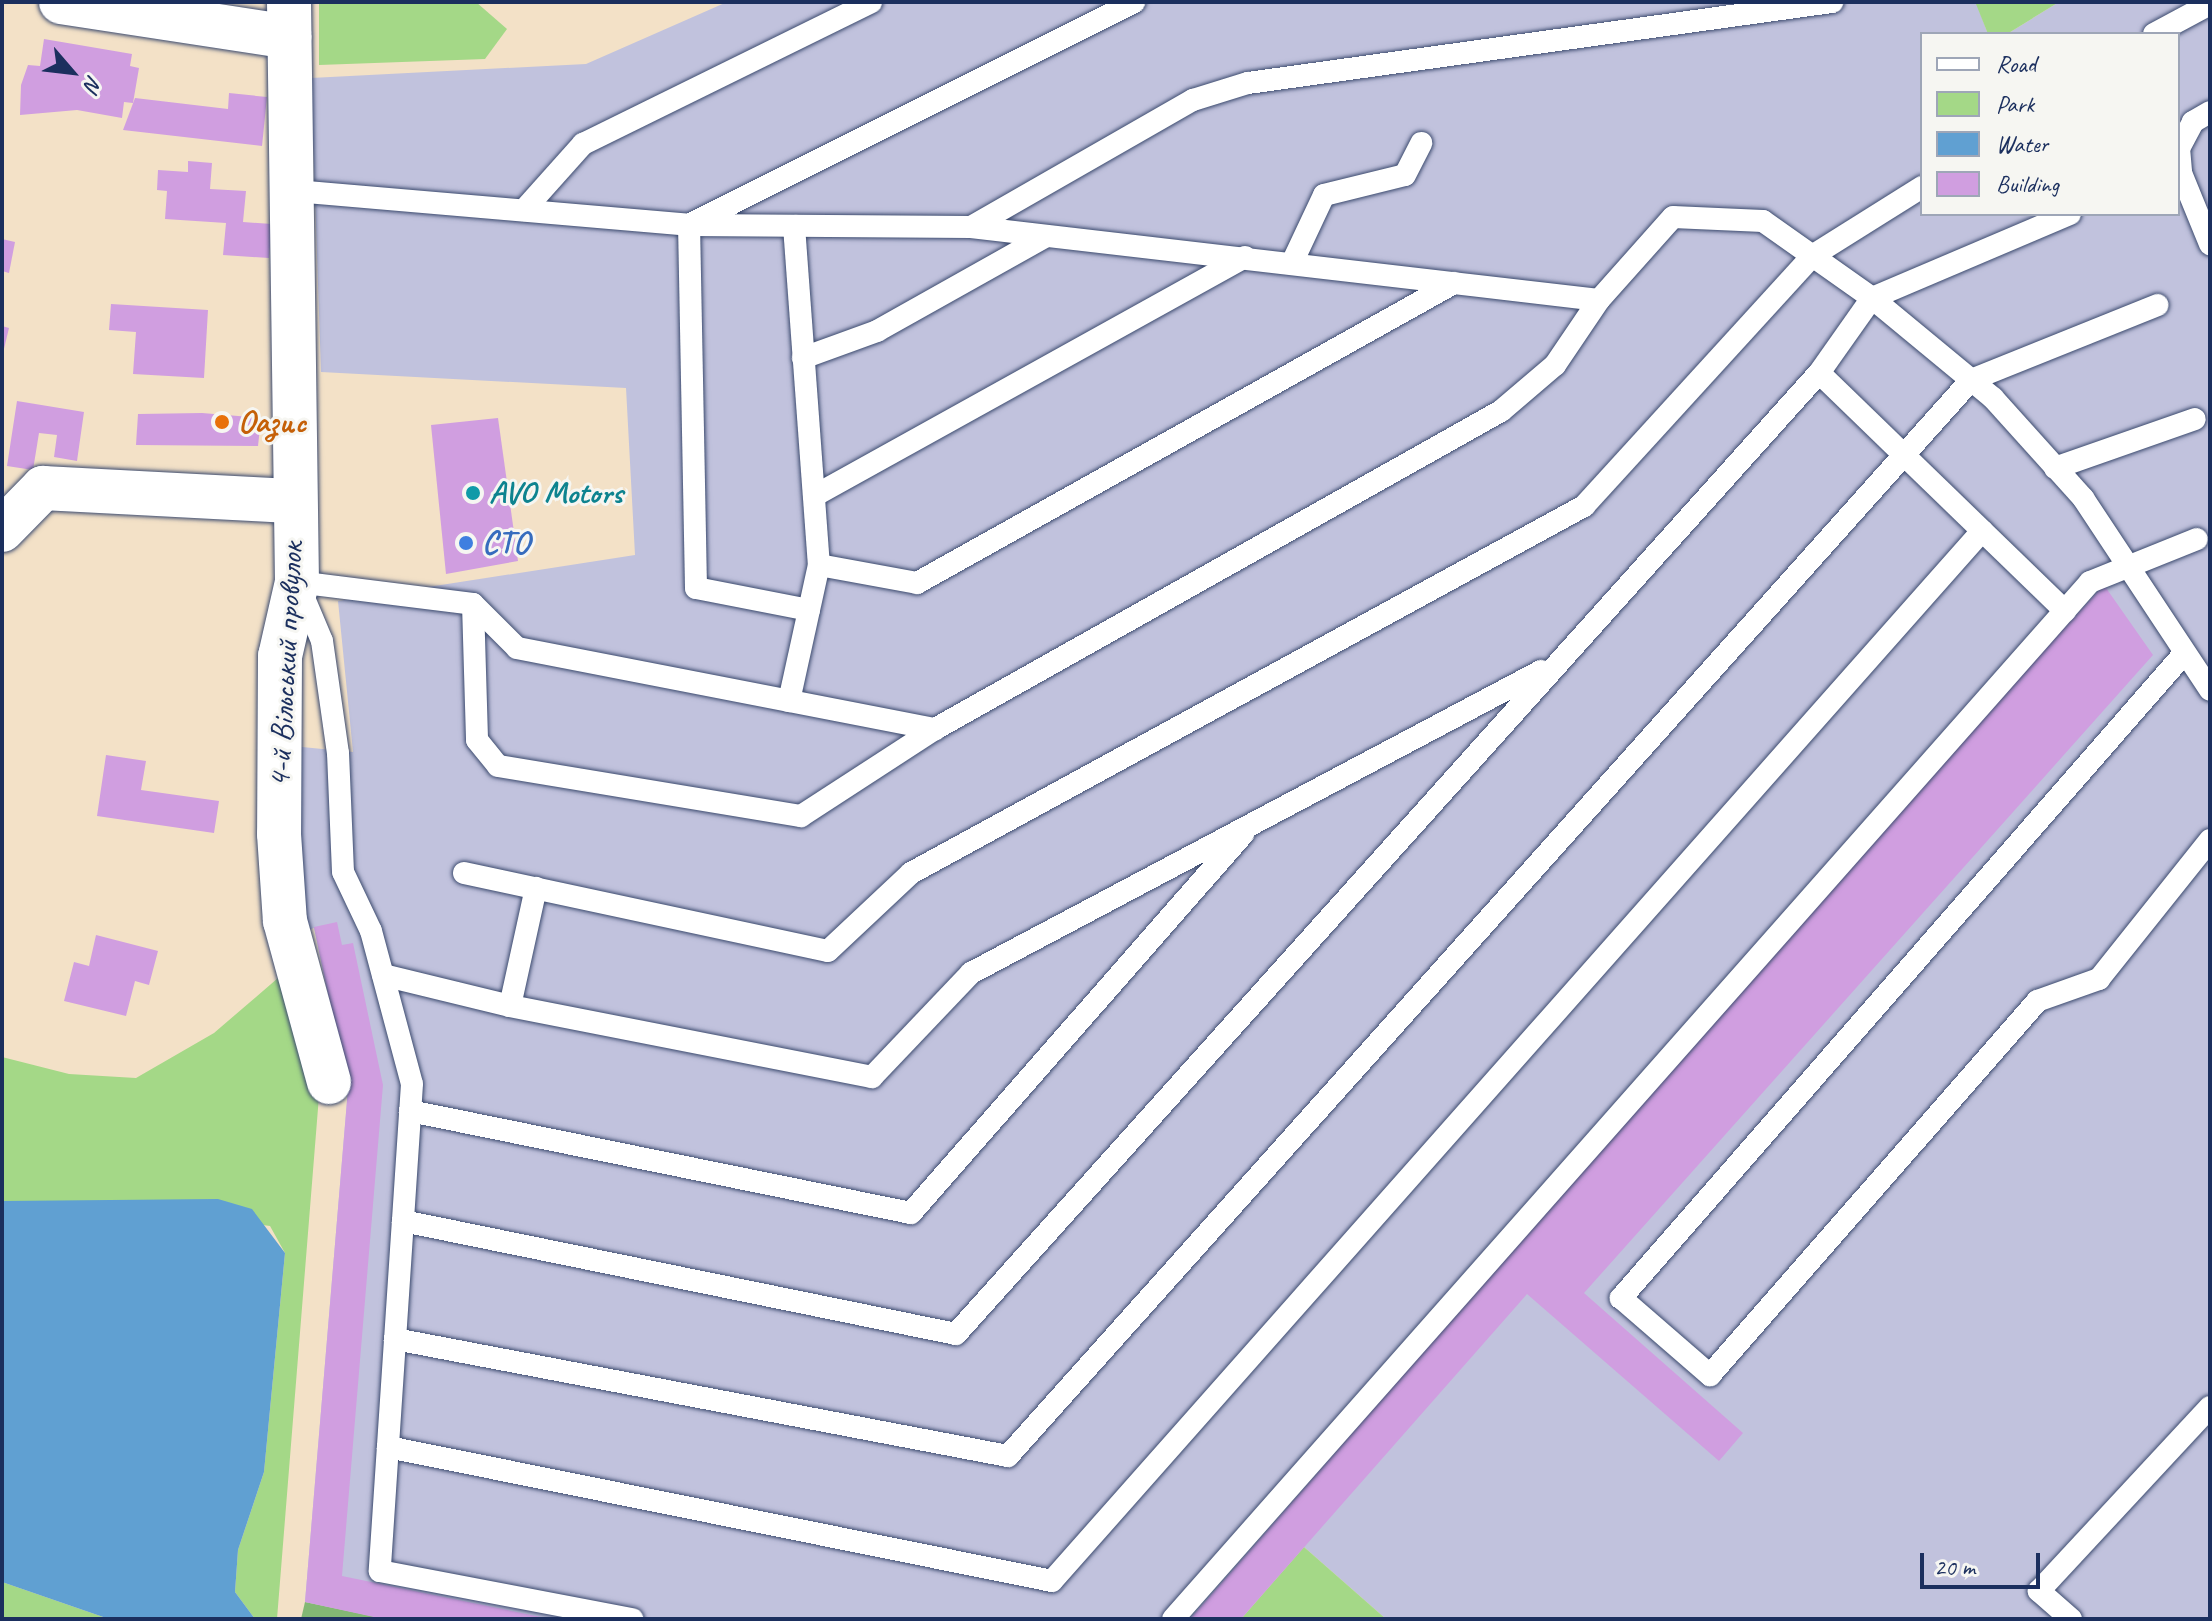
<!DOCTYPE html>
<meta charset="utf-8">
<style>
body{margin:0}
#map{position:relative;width:2212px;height:1621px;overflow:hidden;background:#f3e1c7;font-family:Caveat,sans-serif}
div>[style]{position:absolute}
.industrial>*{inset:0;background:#c1c2dd}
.green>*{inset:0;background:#a4d887}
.forest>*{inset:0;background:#83b874}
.water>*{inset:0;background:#60a0d2}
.building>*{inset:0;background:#d09ee0}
.roads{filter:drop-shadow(0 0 2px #3b4a6e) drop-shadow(0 0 2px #3b4a6e)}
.lane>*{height:22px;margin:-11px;padding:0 11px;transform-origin:11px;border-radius:11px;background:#fff}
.street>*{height:44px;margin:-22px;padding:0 22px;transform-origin:22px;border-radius:22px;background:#fff}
.dots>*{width:22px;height:22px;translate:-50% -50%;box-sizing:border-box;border:4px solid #f6f6f2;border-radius:50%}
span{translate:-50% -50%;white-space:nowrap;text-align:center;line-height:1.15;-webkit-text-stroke:6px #f6f6f2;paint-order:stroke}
.food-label{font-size:32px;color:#c56008;font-weight:700}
.left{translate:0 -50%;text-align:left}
.culture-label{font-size:32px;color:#0d838f;font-weight:700}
.shop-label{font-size:32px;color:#366cbe;font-weight:700}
.street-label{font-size:32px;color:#1b2f5e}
.frame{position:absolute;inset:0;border:4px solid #1b2f5e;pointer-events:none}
.legend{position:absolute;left:1920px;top:32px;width:260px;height:184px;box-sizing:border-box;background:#f6f6f2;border:2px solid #9ea6b7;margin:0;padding:10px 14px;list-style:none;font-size:24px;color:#1b2f5e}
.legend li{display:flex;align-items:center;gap:16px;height:40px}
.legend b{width:40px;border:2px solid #9ea6b7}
.north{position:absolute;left:32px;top:32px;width:80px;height:80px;-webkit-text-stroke:6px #f6f6f2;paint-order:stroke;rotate:118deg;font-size:22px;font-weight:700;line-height:32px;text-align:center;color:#1b2f5e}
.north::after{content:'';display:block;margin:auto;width:28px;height:36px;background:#1b2f5e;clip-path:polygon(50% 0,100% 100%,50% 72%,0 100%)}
.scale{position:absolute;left:1920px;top:1553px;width:120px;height:36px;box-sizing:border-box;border:4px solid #1b2f5e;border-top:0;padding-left:10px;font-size:24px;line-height:28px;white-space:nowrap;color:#1b2f5e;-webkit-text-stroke:6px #f6f6f2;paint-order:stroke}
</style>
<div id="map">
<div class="industrial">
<div style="clip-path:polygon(727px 2px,1976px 2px,1988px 34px,1922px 34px,1922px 214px,2178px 214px,2178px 34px,2007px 34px,2059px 2px,2210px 2px,2210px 1619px,1386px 1619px,1304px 1547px,1241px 1619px,386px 1619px,305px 1602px,348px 1089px,314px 928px,308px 930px,292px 746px,353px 752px,338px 601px,635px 555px,626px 388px,321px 372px,311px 78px,586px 64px)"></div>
</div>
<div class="green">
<div style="clip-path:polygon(319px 2px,476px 2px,507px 29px,485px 59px,319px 65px)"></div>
<div style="clip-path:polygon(2059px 2px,2007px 34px,1988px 34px,1976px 4px)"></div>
<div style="clip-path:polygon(278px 978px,319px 1096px,277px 1619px,255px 1619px,235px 1592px,238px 1550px,264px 1472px,285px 1253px,270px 1226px,93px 1201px,2px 1201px,2px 1057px,69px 1074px,136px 1078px,214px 1033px)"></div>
<div style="clip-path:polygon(1304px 1547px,1386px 1619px,1241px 1619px)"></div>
<div style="clip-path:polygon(2px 1582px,109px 1619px,2px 1619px)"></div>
</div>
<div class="forest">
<div style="clip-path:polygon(305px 1602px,386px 1619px,301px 1619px)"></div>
</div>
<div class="water">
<div style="clip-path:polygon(218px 1199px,252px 1209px,285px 1253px,264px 1472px,238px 1550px,235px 1592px,255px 1619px,109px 1619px,2px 1582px,2px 1201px)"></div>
</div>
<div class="building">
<div style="clip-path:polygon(44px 39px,132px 54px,130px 66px,139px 68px,133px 103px,124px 102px,122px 118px,77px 110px,20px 115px,21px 85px,28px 65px,40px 66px)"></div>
<div style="clip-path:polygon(229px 93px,267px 97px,262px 146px,123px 130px,135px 98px,228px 109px)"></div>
<div style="clip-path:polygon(188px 161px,212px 163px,210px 189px,246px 191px,243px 222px,272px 224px,269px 258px,223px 255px,226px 223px,165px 219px,167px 191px,157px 190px,158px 170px,188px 172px)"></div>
<div style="clip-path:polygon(2px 239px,15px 242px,9px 273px,2px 271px)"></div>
<div style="clip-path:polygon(111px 304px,208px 310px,204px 378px,133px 374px,136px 332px,109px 330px)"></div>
<div style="clip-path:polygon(2px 326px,9px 328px,3px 353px,2px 352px)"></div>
<div style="clip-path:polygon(17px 401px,84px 412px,77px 461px,54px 457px,57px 435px,39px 433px,33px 470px,7px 466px)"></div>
<div style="clip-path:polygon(202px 413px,261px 418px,258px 446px,136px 445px,138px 414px)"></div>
<div style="clip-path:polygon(498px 418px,518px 561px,446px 574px,431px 425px)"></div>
<div style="clip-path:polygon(2104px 585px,2153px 655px,1584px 1293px,1743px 1433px,1719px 1461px,1527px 1294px,1241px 1619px,1190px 1619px,1900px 806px)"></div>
<div style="clip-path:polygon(106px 755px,146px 761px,141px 790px,219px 801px,214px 833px,97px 816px)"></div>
<div style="clip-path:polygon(337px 922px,342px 945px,353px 943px,383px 1085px,342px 1576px,551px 1619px,383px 1619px,305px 1602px,348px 1089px,314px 927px)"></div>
<div style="clip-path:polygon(96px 935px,158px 951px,149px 985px,135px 981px,126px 1016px,64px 1001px,74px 962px,89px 966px)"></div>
</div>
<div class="roads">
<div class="lane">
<div style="left:2154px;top:34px;width:64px;rotate:-28.2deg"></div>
<div style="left:2210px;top:112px;width:20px;rotate:150deg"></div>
<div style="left:2193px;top:122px;width:30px;rotate:118deg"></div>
<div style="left:2179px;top:148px;width:25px;rotate:85deg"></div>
<div style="left:2181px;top:173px;width:77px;rotate:67.8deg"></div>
<div style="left:295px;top:191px;width:395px;rotate:4.9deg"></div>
<div style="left:689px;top:225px;width:282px;rotate:0.4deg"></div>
<div style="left:971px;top:227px;width:632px;rotate:6.63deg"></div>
<div style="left:1599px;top:300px;width:111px;rotate:-48.3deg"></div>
<div style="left:1673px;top:217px;width:90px;rotate:2.5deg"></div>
<div style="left:1763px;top:221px;width:133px;rotate:35.2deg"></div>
<div style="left:1872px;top:298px;width:157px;rotate:39.6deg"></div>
<div style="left:1993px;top:398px;width:135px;rotate:48deg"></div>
<div style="left:2083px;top:498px;width:230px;rotate:56.5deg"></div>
<div style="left:524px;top:210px;width:89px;rotate:-48.2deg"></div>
<div style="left:583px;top:144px;width:321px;rotate:-26.2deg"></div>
<div style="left:794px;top:226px;width:340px;rotate:85.8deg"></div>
<div style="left:819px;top:565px;width:100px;rotate:10.4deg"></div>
<div style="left:917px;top:583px;width:615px;rotate:-29.19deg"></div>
<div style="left:971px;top:227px;width:256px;rotate:-29.8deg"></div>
<div style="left:1193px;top:100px;width:58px;rotate:-17.2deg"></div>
<div style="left:1248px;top:83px;width:590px;rotate:-7.9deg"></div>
<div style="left:1292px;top:263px;width:75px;rotate:-64.8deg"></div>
<div style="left:1324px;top:195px;width:83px;rotate:-13.9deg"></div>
<div style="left:1405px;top:175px;width:36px;rotate:-63deg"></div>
<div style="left:803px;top:358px;width:79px;rotate:-20deg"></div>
<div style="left:877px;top:331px;width:194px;rotate:-29.3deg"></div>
<div style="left:2055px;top:468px;width:148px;rotate:-19.3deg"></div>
<div style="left:814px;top:496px;width:493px;rotate:-29deg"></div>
<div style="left:297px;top:582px;width:177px;rotate:7.1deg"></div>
<div style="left:473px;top:604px;width:62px;rotate:45deg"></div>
<div style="left:517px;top:648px;width:426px;rotate:11deg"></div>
<div style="left:935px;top:729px;width:649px;rotate:-29.33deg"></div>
<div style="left:1501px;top:411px;width:71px;rotate:-40.4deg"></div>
<div style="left:1555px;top:365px;width:78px;rotate:-55.9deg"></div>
<div style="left:301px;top:591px;width:54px;rotate:67.2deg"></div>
<div style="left:322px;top:641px;width:113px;rotate:81.9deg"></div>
<div style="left:338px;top:753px;width:119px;rotate:87.6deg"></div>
<div style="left:343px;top:872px;width:65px;rotate:64.6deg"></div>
<div style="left:371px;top:931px;width:158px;rotate:75deg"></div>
<div style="left:412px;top:1084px;width:488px;rotate:93.8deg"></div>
<div style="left:380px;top:1571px;width:257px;rotate:10.8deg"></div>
<div style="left:473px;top:604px;width:136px;rotate:88.3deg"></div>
<div style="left:477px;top:740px;width:33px;rotate:51deg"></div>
<div style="left:498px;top:766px;width:307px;rotate:9.4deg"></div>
<div style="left:801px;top:816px;width:160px;rotate:-33deg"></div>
<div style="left:809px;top:610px;width:115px;rotate:-169deg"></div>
<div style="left:696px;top:588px;width:363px;rotate:-91.1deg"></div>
<div style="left:689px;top:225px;width:498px;rotate:-26.6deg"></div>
<div style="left:2065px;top:611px;width:342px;rotate:-135.9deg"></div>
<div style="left:1819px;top:373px;width:92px;rotate:-54.8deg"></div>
<div style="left:1872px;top:298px;width:215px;rotate:-23deg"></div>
<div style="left:2182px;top:656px;width:853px;rotate:131.15deg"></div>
<div style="left:1621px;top:1298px;width:118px;rotate:40.9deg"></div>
<div style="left:1710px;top:1375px;width:497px;rotate:-48.8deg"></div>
<div style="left:2037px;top:1001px;width:66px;rotate:-19.5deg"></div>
<div style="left:2099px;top:979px;width:178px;rotate:-51.4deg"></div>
<div style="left:789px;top:701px;width:139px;rotate:-77.6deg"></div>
<div style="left:464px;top:873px;width:372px;rotate:12.1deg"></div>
<div style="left:828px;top:951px;width:114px;rotate:-43.2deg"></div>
<div style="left:911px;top:873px;width:767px;rotate:-28.6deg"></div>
<div style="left:1584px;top:506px;width:338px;rotate:-47.6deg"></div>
<div style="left:1812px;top:256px;width:130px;rotate:-32.1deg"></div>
<div style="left:383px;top:975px;width:131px;rotate:13.7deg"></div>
<div style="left:510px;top:1006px;width:121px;rotate:-77.6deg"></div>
<div style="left:510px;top:1006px;width:369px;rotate:11.1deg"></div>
<div style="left:872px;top:1077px;width:144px;rotate:-46.4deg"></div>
<div style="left:971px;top:973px;width:645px;rotate:-27.92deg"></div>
<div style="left:410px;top:1111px;width:511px;rotate:11.51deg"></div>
<div style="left:911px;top:1213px;width:504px;rotate:-48.78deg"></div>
<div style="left:403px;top:1221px;width:564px;rotate:11.55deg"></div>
<div style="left:956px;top:1334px;width:1292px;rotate:-48.08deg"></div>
<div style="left:395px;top:1339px;width:624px;rotate:10.81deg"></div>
<div style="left:1008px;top:1456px;width:1444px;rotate:-48.17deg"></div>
<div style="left:1971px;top:380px;width:201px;rotate:-21.9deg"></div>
<div style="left:388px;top:1447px;width:677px;rotate:11.41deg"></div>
<div style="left:1052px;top:1581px;width:1403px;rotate:-48.47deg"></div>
<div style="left:1173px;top:1619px;width:1384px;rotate:-48.51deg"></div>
<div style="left:2090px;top:582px;width:115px;rotate:-21.9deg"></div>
<div style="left:2071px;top:1619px;width:43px;rotate:-138.8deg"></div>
<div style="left:2039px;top:1591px;width:251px;rotate:-47.1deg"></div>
</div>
<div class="street">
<div style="left:61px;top:2px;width:231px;rotate:8.7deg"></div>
<div style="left:289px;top:2px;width:580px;rotate:89.21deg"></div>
<div style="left:297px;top:582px;width:76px;rotate:102.9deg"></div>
<div style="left:280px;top:656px;width:178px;rotate:90.3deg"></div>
<div style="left:279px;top:834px;width:87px;rotate:86.1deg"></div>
<div style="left:285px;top:921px;width:167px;rotate:74.7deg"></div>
<div style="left:2px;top:530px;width:59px;rotate:-45.7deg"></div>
<div style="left:43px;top:488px;width:248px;rotate:3deg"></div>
</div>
</div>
<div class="dots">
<div style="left:222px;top:422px;background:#e8710a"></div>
<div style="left:473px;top:493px;background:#0f9aa8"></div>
<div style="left:466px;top:543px;background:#3f7fe0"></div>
</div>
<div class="food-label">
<span class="left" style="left:238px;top:422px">Оазис</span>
</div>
<div class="culture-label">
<span class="left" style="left:489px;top:493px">AVO Motors</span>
</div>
<div class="shop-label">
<span class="left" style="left:482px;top:543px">СТО</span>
</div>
<div class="street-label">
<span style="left:286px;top:665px;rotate:-87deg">4-й Вільський провулок</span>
</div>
<div class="frame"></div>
<ul class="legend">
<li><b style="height:10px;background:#fff"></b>Road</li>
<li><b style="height:22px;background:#a4d887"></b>Park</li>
<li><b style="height:22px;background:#60a0d2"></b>Water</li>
<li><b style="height:22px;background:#d09ee0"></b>Building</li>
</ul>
<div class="north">N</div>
<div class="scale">20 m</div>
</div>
